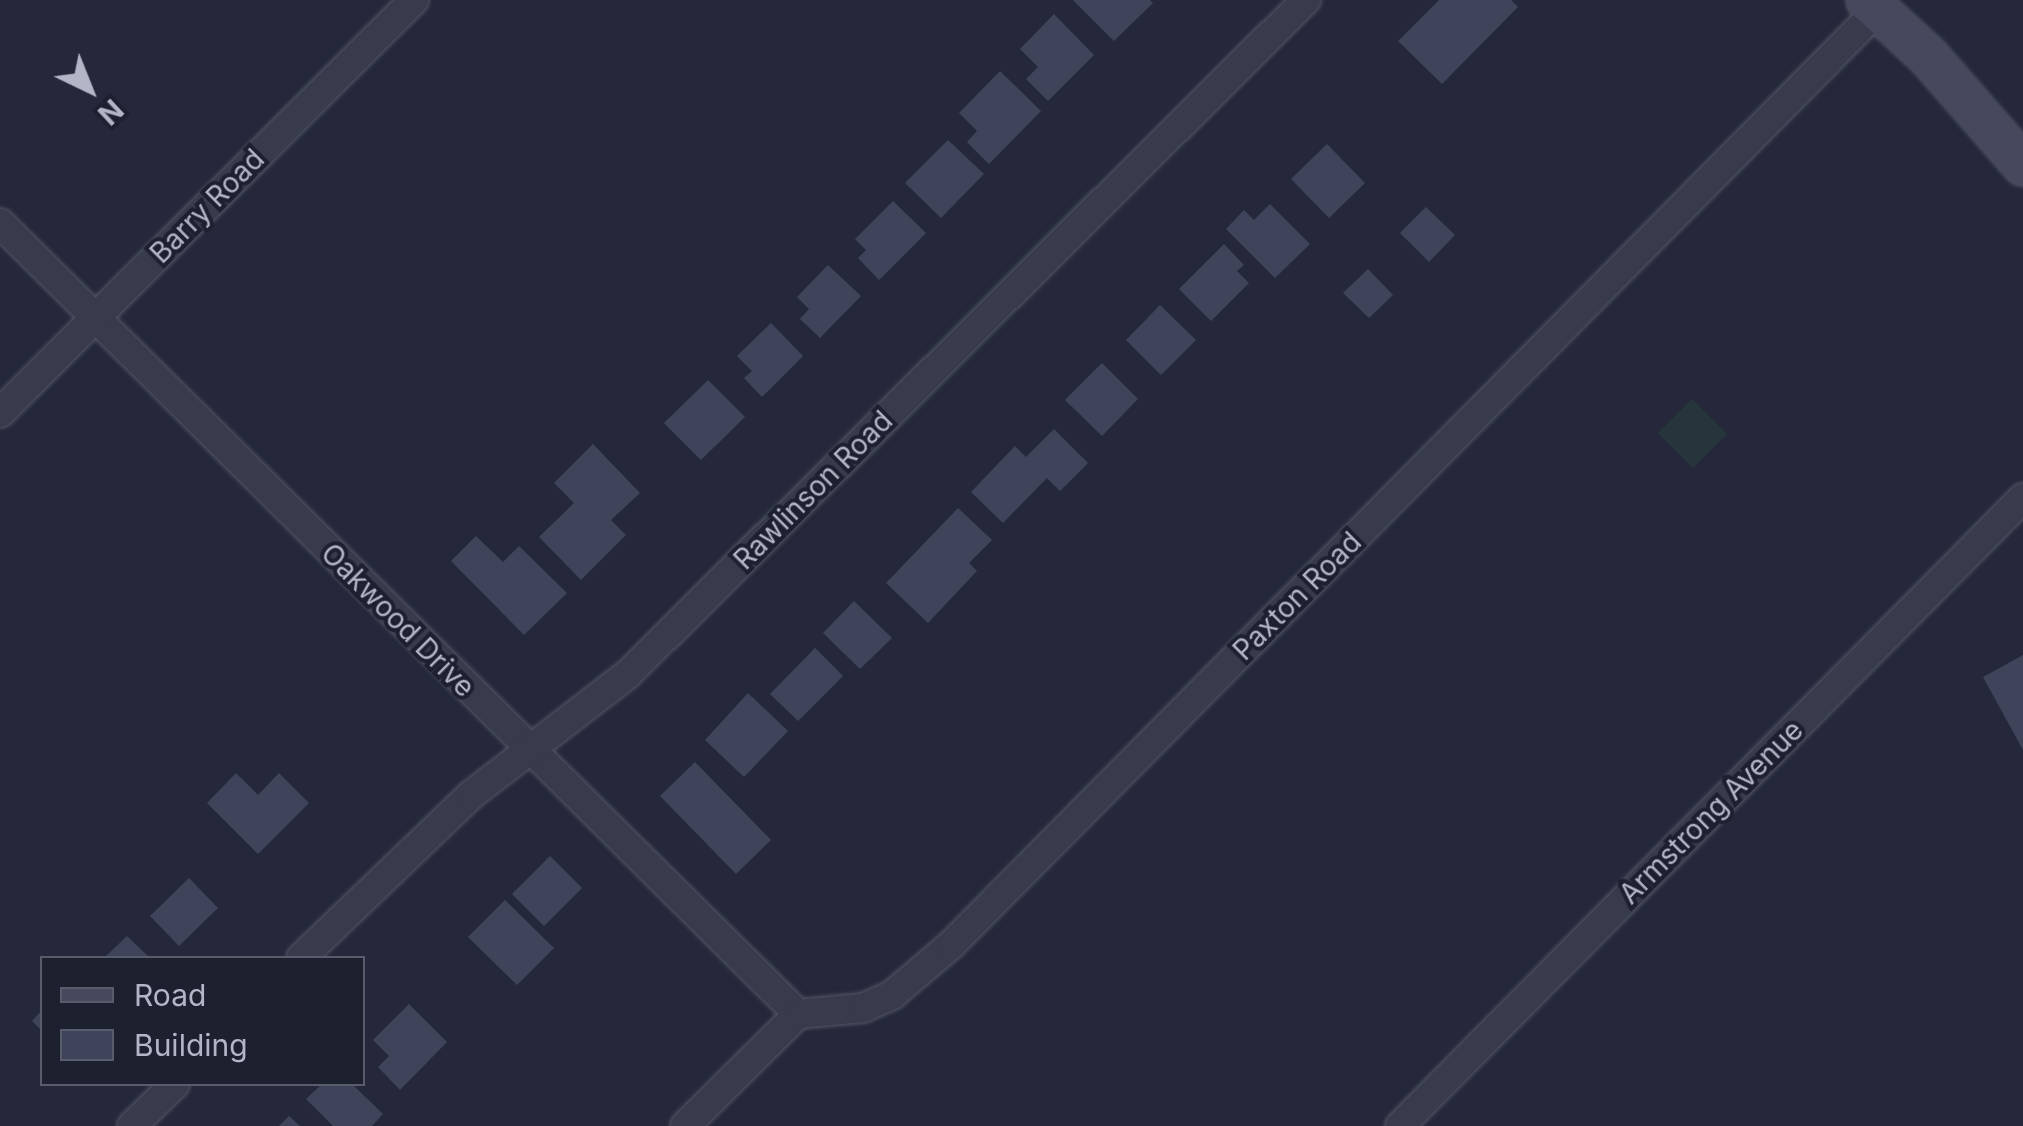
<!DOCTYPE html>
<style>
body{margin:0}
#map{position:relative;width:2023px;height:1126px;overflow:hidden;background:#24283a;font-family:Inter,sans-serif}
div>[style]{position:absolute}
.green>*{inset:0;background:#26343b}
.building>*{inset:0;background:#40445a}
.roads{filter:drop-shadow(0 0 2px #535665) drop-shadow(0 0 2px #535665)}
.street>*{height:28px;margin:-14px;padding:0 14px;transform-origin:14px;border-radius:14px;background:#383b4b}
.secondary>*{height:40px;margin:-20px;padding:0 20px;transform-origin:20px;border-radius:20px;background:#46495d}
span{translate:-50% -50%;white-space:nowrap;text-align:center;line-height:1.15;-webkit-text-stroke:8px #1d202f;paint-order:stroke}
.street-label{font-size:28px;color:#b3b6c6}
.legend{position:absolute;left:40px;top:956px;width:325px;height:130px;box-sizing:border-box;background:#1d202f;border:2px solid #595c6b;margin:0;padding:12px 18px;list-style:none;font-size:30px;color:#b3b6c6}
.legend li{display:flex;align-items:center;gap:20px;height:50px}
.legend b{width:50px;border:2px solid #595c6b}
.north{position:absolute;left:40px;top:40px;width:100px;height:100px;-webkit-text-stroke:8px #1d202f;paint-order:stroke;rotate:137deg;font-size:28px;font-weight:700;line-height:40px;text-align:center;color:#b3b6c6}
.north::after{content:'';display:block;margin:auto;width:35px;height:45px;background:#b3b6c6;clip-path:polygon(50% 0,100% 100%,50% 72%,0 100%)}
</style>
<div id="map">
<div class="green">
<div style="clip-path:polygon(1692px 399px,1727px 434px,1693px 468px,1658px 433px)"></div>
</div>
<div class="building">
<div style="clip-path:polygon(1073px 0,1150px 0,1153px 3px,1114px 41px)"></div>
<div style="clip-path:polygon(1439px 0,1511px 0,1518px 7px,1442px 84px,1398px 41px)"></div>
<div style="clip-path:polygon(1054px 14px,1094px 55px,1048px 101px,1026px 79px,1038px 67px,1020px 49px)"></div>
<div style="clip-path:polygon(1000px 71px,1041px 111px,989px 164px,967px 142px,977px 131px,959px 113px)"></div>
<div style="clip-path:polygon(948px 140px,984px 174px,941px 218px,905px 183px)"></div>
<div style="clip-path:polygon(1327px 144px,1365px 183px,1329px 218px,1291px 179px)"></div>
<div style="clip-path:polygon(893px 201px,926px 233px,879px 280px,858px 258px,866px 250px,855px 239px)"></div>
<div style="clip-path:polygon(1270px 204px,1310px 244px,1275px 278px,1226px 229px,1244px 210px,1254px 220px)"></div>
<div style="clip-path:polygon(1426px 207px,1455px 235px,1429px 262px,1400px 233px)"></div>
<div style="clip-path:polygon(1224px 244px,1244px 265px,1237px 271px,1249px 283px,1211px 321px,1179px 289px)"></div>
<div style="clip-path:polygon(828px 265px,861px 296px,820px 338px,800px 319px,809px 309px,797px 297px)"></div>
<div style="clip-path:polygon(1368px 269px,1393px 295px,1369px 318px,1343px 293px)"></div>
<div style="clip-path:polygon(1160px 305px,1196px 340px,1161px 375px,1126px 340px)"></div>
<div style="clip-path:polygon(771px 323px,803px 356px,762px 397px,744px 378px,752px 371px,737px 356px)"></div>
<div style="clip-path:polygon(1102px 363px,1138px 399px,1102px 436px,1065px 400px)"></div>
<div style="clip-path:polygon(708px 380px,745px 417px,701px 460px,664px 423px)"></div>
<div style="clip-path:polygon(1054px 429px,1088px 463px,1060px 491px,1047px 478px,1003px 523px,971px 492px,1015px 446px,1026px 457px)"></div>
<div style="clip-path:polygon(593px 444px,640px 493px,611px 520px,626px 535px,581px 580px,539px 537px,574px 503px,554px 483px)"></div>
<div style="clip-path:polygon(958px 508px,992px 540px,969px 563px,977px 571px,928px 623px,886px 583px)"></div>
<div style="clip-path:polygon(476px 536px,503px 562px,519px 546px,567px 593px,524px 635px,451px 561px)"></div>
<div style="clip-path:polygon(854px 601px,892px 638px,860px 669px,823px 633px)"></div>
<div style="clip-path:polygon(815px 648px,843px 676px,798px 721px,770px 694px)"></div>
<div style="clip-path:polygon(2023px 655px,2023px 750px,1983px 677px)"></div>
<div style="clip-path:polygon(748px 693px,788px 731px,744px 777px,705px 740px)"></div>
<div style="clip-path:polygon(695px 762px,771px 840px,736px 874px,660px 796px)"></div>
<div style="clip-path:polygon(236px 773px,258px 795px,279px 773px,309px 803px,258px 854px,207px 803px)"></div>
<div style="clip-path:polygon(550px 856px,582px 888px,544px 926px,512px 894px)"></div>
<div style="clip-path:polygon(189px 878px,218px 908px,179px 946px,150px 916px)"></div>
<div style="clip-path:polygon(505px 900px,554px 948px,517px 985px,468px 937px)"></div>
<div style="clip-path:polygon(127px 936px,150px 958px,104px 958px)"></div>
<div style="clip-path:polygon(409px 1004px,447px 1042px,400px 1090px,378px 1067px,389px 1056px,373px 1040px)"></div>
<div style="clip-path:polygon(42px 1010px,42px 1031px,32px 1021px)"></div>
<div style="clip-path:polygon(322px 1084px,352px 1084px,383px 1114px,372px 1126px,333px 1126px,306px 1099px)"></div>
<div style="clip-path:polygon(289px 1116px,300px 1126px,279px 1126px)"></div>
</div>
<div class="roads">
<div class="street">
<div style="left:0;top:223px;width:1124px;rotate:44.75deg"></div>
<div style="left:0;top:413px;width:585px;rotate:-44.93deg"></div>
<div style="left:301px;top:958px;width:236px;rotate:-43.8deg"></div>
<div style="left:471px;top:795px;width:198px;rotate:-37.6deg"></div>
<div style="left:628px;top:674px;width:956px;rotate:-44.83deg"></div>
<div style="left:132px;top:1126px;width:60px;rotate:-44.3deg"></div>
<div style="left:685px;top:1126px;width:159px;rotate:-44.7deg"></div>
<div style="left:798px;top:1014px;width:65px;rotate:-5.3deg"></div>
<div style="left:863px;top:1008px;width:32px;rotate:-24deg"></div>
<div style="left:892px;top:995px;width:77px;rotate:-40.3deg"></div>
<div style="left:951px;top:945px;width:1317px;rotate:-45.25deg"></div>
<div style="left:1400px;top:1126px;width:885px;rotate:-45.23deg"></div>
</div>
<div class="secondary">
<div style="left:1867px;top:0;width:83px;rotate:42.6deg"></div>
<div style="left:1928px;top:56px;width:145px;rotate:48.9deg"></div>
</div>
</div>
<div class="street-label">
<span style="left:207px;top:206px;rotate:-45deg">Barry Road</span>
<span style="left:813px;top:490px;rotate:-45deg">Rawlinson Road</span>
<span style="left:1297px;top:596px;rotate:-45deg">Paxton Road</span>
<span style="left:398px;top:620px;rotate:45deg">Oakwood Drive</span>
<span style="left:1711px;top:812px;rotate:-45deg">Armstrong Avenue</span>
</div>
<ul class="legend">
<li><b style="height:12px;background:#46495d"></b>Road</li>
<li><b style="height:28px;background:#40445a"></b>Building</li>
</ul>
<div class="north">N</div>
</div>
